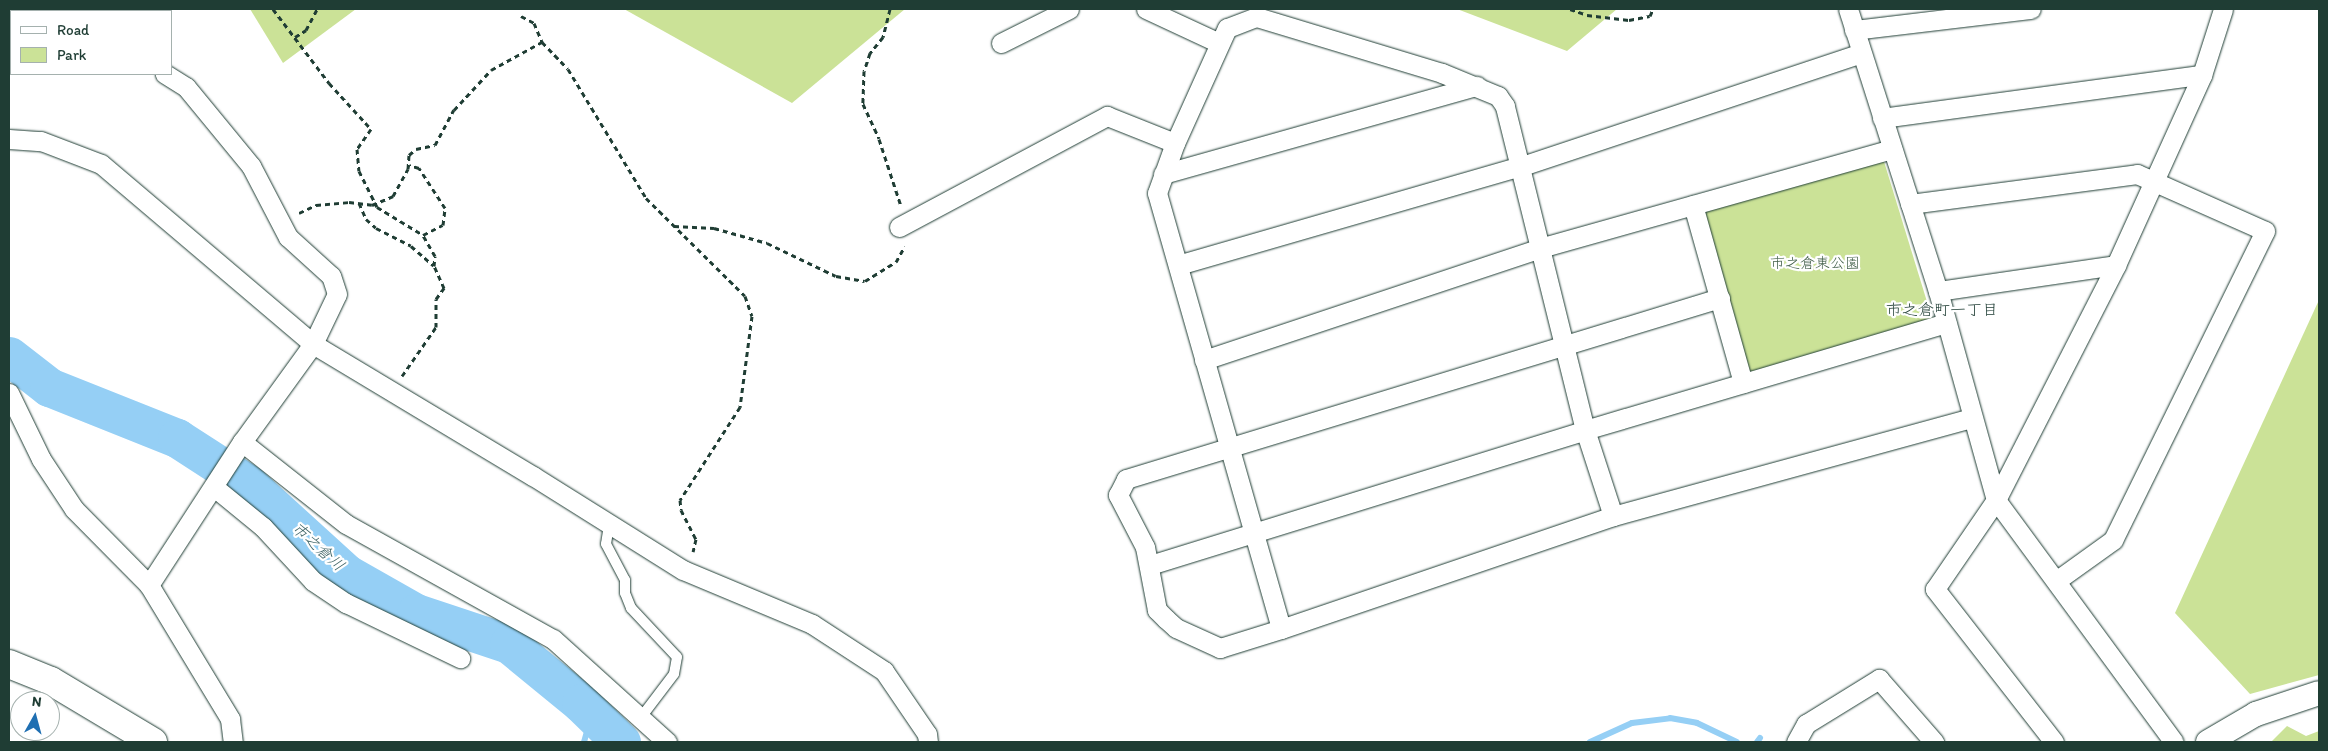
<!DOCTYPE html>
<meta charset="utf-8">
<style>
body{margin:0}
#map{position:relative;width:2328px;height:751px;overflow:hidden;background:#fff;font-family:Itim,"Klee One",sans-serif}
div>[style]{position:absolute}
.green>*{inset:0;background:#cbe297}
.stream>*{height:6px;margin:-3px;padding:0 3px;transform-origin:3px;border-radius:3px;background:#95cff5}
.river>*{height:39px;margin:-19.5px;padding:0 19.5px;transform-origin:19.5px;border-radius:19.5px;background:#95cff5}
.path>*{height:3px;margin-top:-1.5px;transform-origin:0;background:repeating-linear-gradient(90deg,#1f3d34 0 5px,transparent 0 9px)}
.roads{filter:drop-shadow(0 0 1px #1f3d34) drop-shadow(0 0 1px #1f3d34)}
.service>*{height:10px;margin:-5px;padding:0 5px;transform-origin:5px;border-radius:5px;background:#fff}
.minor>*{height:19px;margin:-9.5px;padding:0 9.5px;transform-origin:9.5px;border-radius:9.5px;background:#fff}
.tertiary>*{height:24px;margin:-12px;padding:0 12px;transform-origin:12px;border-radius:12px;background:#fff}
.secondary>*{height:28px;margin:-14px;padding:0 14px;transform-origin:14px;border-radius:14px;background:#fff}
span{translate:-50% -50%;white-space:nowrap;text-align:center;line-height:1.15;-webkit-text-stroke:4.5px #fff;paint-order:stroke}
.park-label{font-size:15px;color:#415e48}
.neighbourhood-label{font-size:16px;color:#1f3d34}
.water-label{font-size:16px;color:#3c6264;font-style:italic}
.frame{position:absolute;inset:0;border:10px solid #1f3d34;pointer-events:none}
.legend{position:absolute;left:10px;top:10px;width:162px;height:65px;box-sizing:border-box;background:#fff;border:1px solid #a5b1ae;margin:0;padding:6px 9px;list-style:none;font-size:15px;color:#1f3d34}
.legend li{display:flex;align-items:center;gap:10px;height:25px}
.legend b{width:25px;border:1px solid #a5b1ae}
.north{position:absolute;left:10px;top:691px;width:50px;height:50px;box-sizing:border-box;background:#fff;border:1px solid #a5b1ae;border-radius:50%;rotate:7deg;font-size:14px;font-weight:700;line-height:20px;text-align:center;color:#1f3d34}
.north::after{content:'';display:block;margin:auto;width:18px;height:22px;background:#1f6fb2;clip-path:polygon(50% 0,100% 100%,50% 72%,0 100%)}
</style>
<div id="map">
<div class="green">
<div style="clip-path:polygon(250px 9px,356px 9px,283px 63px)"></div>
<div style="clip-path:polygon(624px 9px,905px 9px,792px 103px)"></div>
<div style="clip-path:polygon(1457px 9px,1617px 9px,1567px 51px)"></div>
<div style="clip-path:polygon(1882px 155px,1932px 318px,1751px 378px,1699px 203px)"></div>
<div style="clip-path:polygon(2319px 300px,2319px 675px,2250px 694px,2175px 613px)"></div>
<div style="clip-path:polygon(2287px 726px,2306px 736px,2319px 731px,2319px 742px,2271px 742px)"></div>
</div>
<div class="stream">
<div style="left:584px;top:742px;width:29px;rotate:-74deg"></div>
<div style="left:1590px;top:742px;width:46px;rotate:-24.3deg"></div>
<div style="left:1632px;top:723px;width:38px;rotate:-7deg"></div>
<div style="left:1670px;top:718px;width:27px;rotate:10deg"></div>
<div style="left:1697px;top:723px;width:44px;rotate:25.4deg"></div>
<div style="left:1757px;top:742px;width:5px;rotate:-53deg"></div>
</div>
<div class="river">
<div style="left:9px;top:356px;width:51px;rotate:37.8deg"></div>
<div style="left:49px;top:387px;width:138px;rotate:21.7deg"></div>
<div style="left:177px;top:438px;width:85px;rotate:32.9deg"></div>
<div style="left:248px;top:484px;width:134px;rotate:42.3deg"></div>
<div style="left:347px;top:574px;width:79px;rotate:29.5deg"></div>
<div style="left:416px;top:613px;width:98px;rotate:18.4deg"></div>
<div style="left:509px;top:644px;width:93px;rotate:39.3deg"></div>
<div style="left:581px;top:703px;width:56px;rotate:44.3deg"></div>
</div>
<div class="path">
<div style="left:273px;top:9px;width:93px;rotate:52.9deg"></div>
<div style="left:329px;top:83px;width:62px;rotate:47.6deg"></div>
<div style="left:371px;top:129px;width:24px;rotate:125deg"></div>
<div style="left:357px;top:149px;width:22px;rotate:85deg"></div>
<div style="left:359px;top:171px;width:40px;rotate:63.4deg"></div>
<div style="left:377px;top:207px;width:54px;rotate:31.3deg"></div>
<div style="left:890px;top:9px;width:29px;rotate:104deg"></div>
<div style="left:883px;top:37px;width:21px;rotate:129deg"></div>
<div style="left:870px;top:53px;width:19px;rotate:108deg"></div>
<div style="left:864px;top:71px;width:33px;rotate:92deg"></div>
<div style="left:863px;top:104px;width:38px;rotate:65deg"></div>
<div style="left:879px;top:139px;width:71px;rotate:71.8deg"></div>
<div style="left:1570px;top:9px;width:18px;rotate:19deg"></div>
<div style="left:1587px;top:15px;width:42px;rotate:6.8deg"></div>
<div style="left:1629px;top:20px;width:21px;rotate:-11deg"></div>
<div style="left:1650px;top:16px;width:8px;rotate:-67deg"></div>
<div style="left:521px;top:16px;width:15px;rotate:28deg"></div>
<div style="left:534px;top:23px;width:21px;rotate:67deg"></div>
<div style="left:542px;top:42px;width:37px;rotate:46deg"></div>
<div style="left:568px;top:69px;width:151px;rotate:58.8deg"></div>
<div style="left:646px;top:198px;width:139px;rotate:44.7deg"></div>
<div style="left:745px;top:296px;width:21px;rotate:71deg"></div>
<div style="left:752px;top:316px;width:92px;rotate:97.5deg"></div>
<div style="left:740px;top:407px;width:111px;rotate:122.8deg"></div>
<div style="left:680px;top:500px;width:10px;rotate:84deg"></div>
<div style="left:681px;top:510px;width:33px;rotate:63deg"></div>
<div style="left:696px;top:539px;width:13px;rotate:103deg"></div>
<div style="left:295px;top:37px;width:13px;rotate:-32deg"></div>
<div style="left:306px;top:30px;width:24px;rotate:-62deg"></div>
<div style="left:359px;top:203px;width:17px;rotate:66deg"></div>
<div style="left:366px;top:219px;width:13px;rotate:42deg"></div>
<div style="left:376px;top:228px;width:39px;rotate:27deg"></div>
<div style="left:411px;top:246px;width:30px;rotate:41deg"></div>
<div style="left:299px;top:213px;width:19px;rotate:-25deg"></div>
<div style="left:316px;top:205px;width:33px;rotate:-5deg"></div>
<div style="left:349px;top:202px;width:23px;rotate:7deg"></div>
<div style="left:372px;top:205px;width:23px;rotate:-23deg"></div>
<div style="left:393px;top:196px;width:31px;rotate:-61deg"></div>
<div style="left:408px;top:169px;width:14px;rotate:-86deg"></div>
<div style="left:409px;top:155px;width:9px;rotate:-41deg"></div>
<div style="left:416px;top:149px;width:19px;rotate:-12deg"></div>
<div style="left:435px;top:145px;width:40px;rotate:-62deg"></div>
<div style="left:454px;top:110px;width:54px;rotate:-47.2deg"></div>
<div style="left:491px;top:70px;width:58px;rotate:-28.8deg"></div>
<div style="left:674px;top:226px;width:40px;rotate:2.9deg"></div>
<div style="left:714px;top:228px;width:55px;rotate:15.8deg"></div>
<div style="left:767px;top:243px;width:76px;rotate:25.6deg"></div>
<div style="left:836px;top:276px;width:29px;rotate:10deg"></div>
<div style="left:865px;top:281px;width:36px;rotate:-32deg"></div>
<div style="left:896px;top:262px;width:18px;rotate:-61deg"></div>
<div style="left:402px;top:376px;width:60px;rotate:-55.2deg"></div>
<div style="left:436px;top:327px;width:28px;rotate:-90deg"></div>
<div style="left:436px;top:299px;width:14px;rotate:-54deg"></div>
<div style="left:444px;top:288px;width:24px;rotate:-114deg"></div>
<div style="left:434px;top:266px;width:10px;rotate:-84deg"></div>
<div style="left:435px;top:256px;width:24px;rotate:-120deg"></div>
<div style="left:423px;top:235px;width:22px;rotate:-27deg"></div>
<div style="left:443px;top:225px;width:17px;rotate:-83deg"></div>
<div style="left:445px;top:208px;width:48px;rotate:-123deg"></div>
<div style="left:419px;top:168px;width:10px;rotate:-163deg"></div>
</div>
<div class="roads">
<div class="service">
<div style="left:609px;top:525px;width:19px;rotate:99deg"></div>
<div style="left:606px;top:544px;width:41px;rotate:62.2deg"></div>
<div style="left:625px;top:580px;width:13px;rotate:90deg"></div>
<div style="left:625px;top:593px;width:16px;rotate:68deg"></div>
<div style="left:631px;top:608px;width:67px;rotate:46.8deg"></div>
<div style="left:677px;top:657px;width:17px;rotate:100deg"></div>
<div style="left:674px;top:674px;width:53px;rotate:127.3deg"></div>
</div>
<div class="minor">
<div style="left:1146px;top:9px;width:81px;rotate:25deg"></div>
<div style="left:1848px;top:9px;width:296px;rotate:72.3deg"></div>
<div style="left:1938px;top:291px;width:217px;rotate:74.5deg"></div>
<div style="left:1996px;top:500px;width:300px;rotate:53.7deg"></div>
<div style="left:1854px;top:30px;width:178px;rotate:-6.8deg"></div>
<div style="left:1001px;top:43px;width:76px;rotate:-26.6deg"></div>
<div style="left:9px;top:59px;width:2px;rotate:27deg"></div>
<div style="left:1882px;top:118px;width:323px;rotate:-7.7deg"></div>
<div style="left:9px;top:139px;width:32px;rotate:4deg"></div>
<div style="left:41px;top:141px;width:64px;rotate:21deg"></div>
<div style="left:101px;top:164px;width:278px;rotate:40.3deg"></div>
<div style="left:313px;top:344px;width:257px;rotate:31deg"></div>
<div style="left:533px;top:476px;width:177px;rotate:32.1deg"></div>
<div style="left:683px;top:570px;width:140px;rotate:22.7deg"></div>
<div style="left:812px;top:624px;width:86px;rotate:33.1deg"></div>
<div style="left:884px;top:671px;width:76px;rotate:55.7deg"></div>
<div style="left:927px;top:734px;width:8px;rotate:83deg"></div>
<div style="left:1163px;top:174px;width:326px;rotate:-15.7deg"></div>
<div style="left:1910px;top:204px;width:229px;rotate:-7.5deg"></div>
<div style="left:2137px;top:174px;width:140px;rotate:24deg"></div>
<div style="left:2265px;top:231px;width:344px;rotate:116.2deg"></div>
<div style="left:2113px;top:540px;width:70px;rotate:144.3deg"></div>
<div style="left:1693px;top:205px;width:185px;rotate:74.3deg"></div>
<div style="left:899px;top:227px;width:236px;rotate:-28.1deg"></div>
<div style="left:1107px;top:116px;width:73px;rotate:21.7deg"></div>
<div style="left:1178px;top:265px;width:358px;rotate:-16.1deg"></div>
<div style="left:1522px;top:166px;width:357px;rotate:-18.4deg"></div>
<div style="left:1938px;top:291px;width:180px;rotate:-8.3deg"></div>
<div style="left:1204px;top:360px;width:354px;rotate:-18.4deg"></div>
<div style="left:1540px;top:248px;width:366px;rotate:-15.7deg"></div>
<div style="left:9px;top:393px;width:73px;rotate:64.1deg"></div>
<div style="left:41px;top:459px;width:60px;rotate:56.6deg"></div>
<div style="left:74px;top:509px;width:107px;rotate:45.4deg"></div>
<div style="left:149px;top:585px;width:157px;rotate:58.8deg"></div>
<div style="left:230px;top:719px;width:23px;rotate:83deg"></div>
<div style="left:242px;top:442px;width:132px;rotate:38.3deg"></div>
<div style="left:346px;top:524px;width:237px;rotate:29.1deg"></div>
<div style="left:553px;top:639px;width:154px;rotate:42.1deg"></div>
<div style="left:214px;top:487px;width:63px;rotate:39.2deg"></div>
<div style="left:263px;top:527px;width:74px;rotate:47.2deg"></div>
<div style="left:313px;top:581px;width:40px;rotate:34deg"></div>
<div style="left:346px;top:603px;width:127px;rotate:25.8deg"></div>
<div style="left:1613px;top:516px;width:90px;rotate:-108deg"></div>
<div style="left:1585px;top:430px;width:334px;rotate:-103.9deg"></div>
<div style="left:1505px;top:106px;width:12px;rotate:-125deg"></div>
<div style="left:1498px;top:96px;width:61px;rotate:-157.7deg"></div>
<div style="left:1442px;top:73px;width:194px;rotate:-163.2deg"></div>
<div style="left:1256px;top:17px;width:31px;rotate:159deg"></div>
<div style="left:1227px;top:28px;width:126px;rotate:114.3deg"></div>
<div style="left:1175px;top:143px;width:53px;rotate:109.8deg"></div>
<div style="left:1157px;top:193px;width:453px;rotate:74.1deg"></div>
<div style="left:1281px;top:629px;width:351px;rotate:-18.8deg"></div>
<div style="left:1613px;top:516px;width:371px;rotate:-15.3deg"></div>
<div style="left:1150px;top:565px;width:455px;rotate:-17.2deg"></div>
<div style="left:1585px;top:430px;width:377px;rotate:-16.5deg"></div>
<div style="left:149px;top:585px;width:171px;rotate:-57deg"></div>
<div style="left:242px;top:442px;width:121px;rotate:-54.1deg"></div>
<div style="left:313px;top:344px;width:55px;rotate:-64.4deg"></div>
<div style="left:337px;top:294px;width:19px;rotate:-108deg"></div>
<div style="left:331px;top:276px;width:58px;rotate:-137.8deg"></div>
<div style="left:288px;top:237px;width:80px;rotate:-117.5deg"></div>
<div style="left:251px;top:166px;width:102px;rotate:-129.4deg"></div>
<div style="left:186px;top:87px;width:25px;rotate:-148deg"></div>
<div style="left:1281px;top:629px;width:64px;rotate:162.7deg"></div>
<div style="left:1220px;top:648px;width:48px;rotate:-155.6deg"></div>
<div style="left:1176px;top:628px;width:13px;rotate:-138deg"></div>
<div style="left:1166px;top:619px;width:13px;rotate:-135deg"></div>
<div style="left:1157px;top:610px;width:64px;rotate:-100.8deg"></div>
<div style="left:1145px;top:547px;width:59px;rotate:-117.4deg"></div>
<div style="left:1118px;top:495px;width:18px;rotate:-63deg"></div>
<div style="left:1126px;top:479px;width:621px;rotate:-16.95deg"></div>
<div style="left:1796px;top:742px;width:21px;rotate:-61deg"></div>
<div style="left:1806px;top:724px;width:86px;rotate:-31.7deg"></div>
<div style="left:1879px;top:679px;width:84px;rotate:48.9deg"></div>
<div style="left:2054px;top:742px;width:194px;rotate:-127.9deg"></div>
<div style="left:1935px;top:589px;width:108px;rotate:-55.6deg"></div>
<div style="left:1996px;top:500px;width:264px;rotate:-62.9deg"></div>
<div style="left:2116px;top:265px;width:209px;rotate:-65.6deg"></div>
<div style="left:2202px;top:75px;width:69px;rotate:-72.3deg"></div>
</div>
<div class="tertiary">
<div style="left:2208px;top:742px;width:56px;rotate:-30.3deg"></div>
<div style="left:2256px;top:714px;width:66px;rotate:-18.4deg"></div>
</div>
<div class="secondary">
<div style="left:9px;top:664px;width:45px;rotate:22deg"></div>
<div style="left:51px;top:681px;width:119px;rotate:30.9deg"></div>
</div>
</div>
<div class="park-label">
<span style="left:1815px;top:264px">市之倉東公園</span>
</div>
<div class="neighbourhood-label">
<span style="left:1942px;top:310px">市之倉町一丁目</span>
</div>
<div class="water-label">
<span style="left:318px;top:547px;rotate:42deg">市之倉川</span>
</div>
<div class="frame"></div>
<ul class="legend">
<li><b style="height:6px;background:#fff"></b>Road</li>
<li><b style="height:14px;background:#cbe297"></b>Park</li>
</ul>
<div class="north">N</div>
</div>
